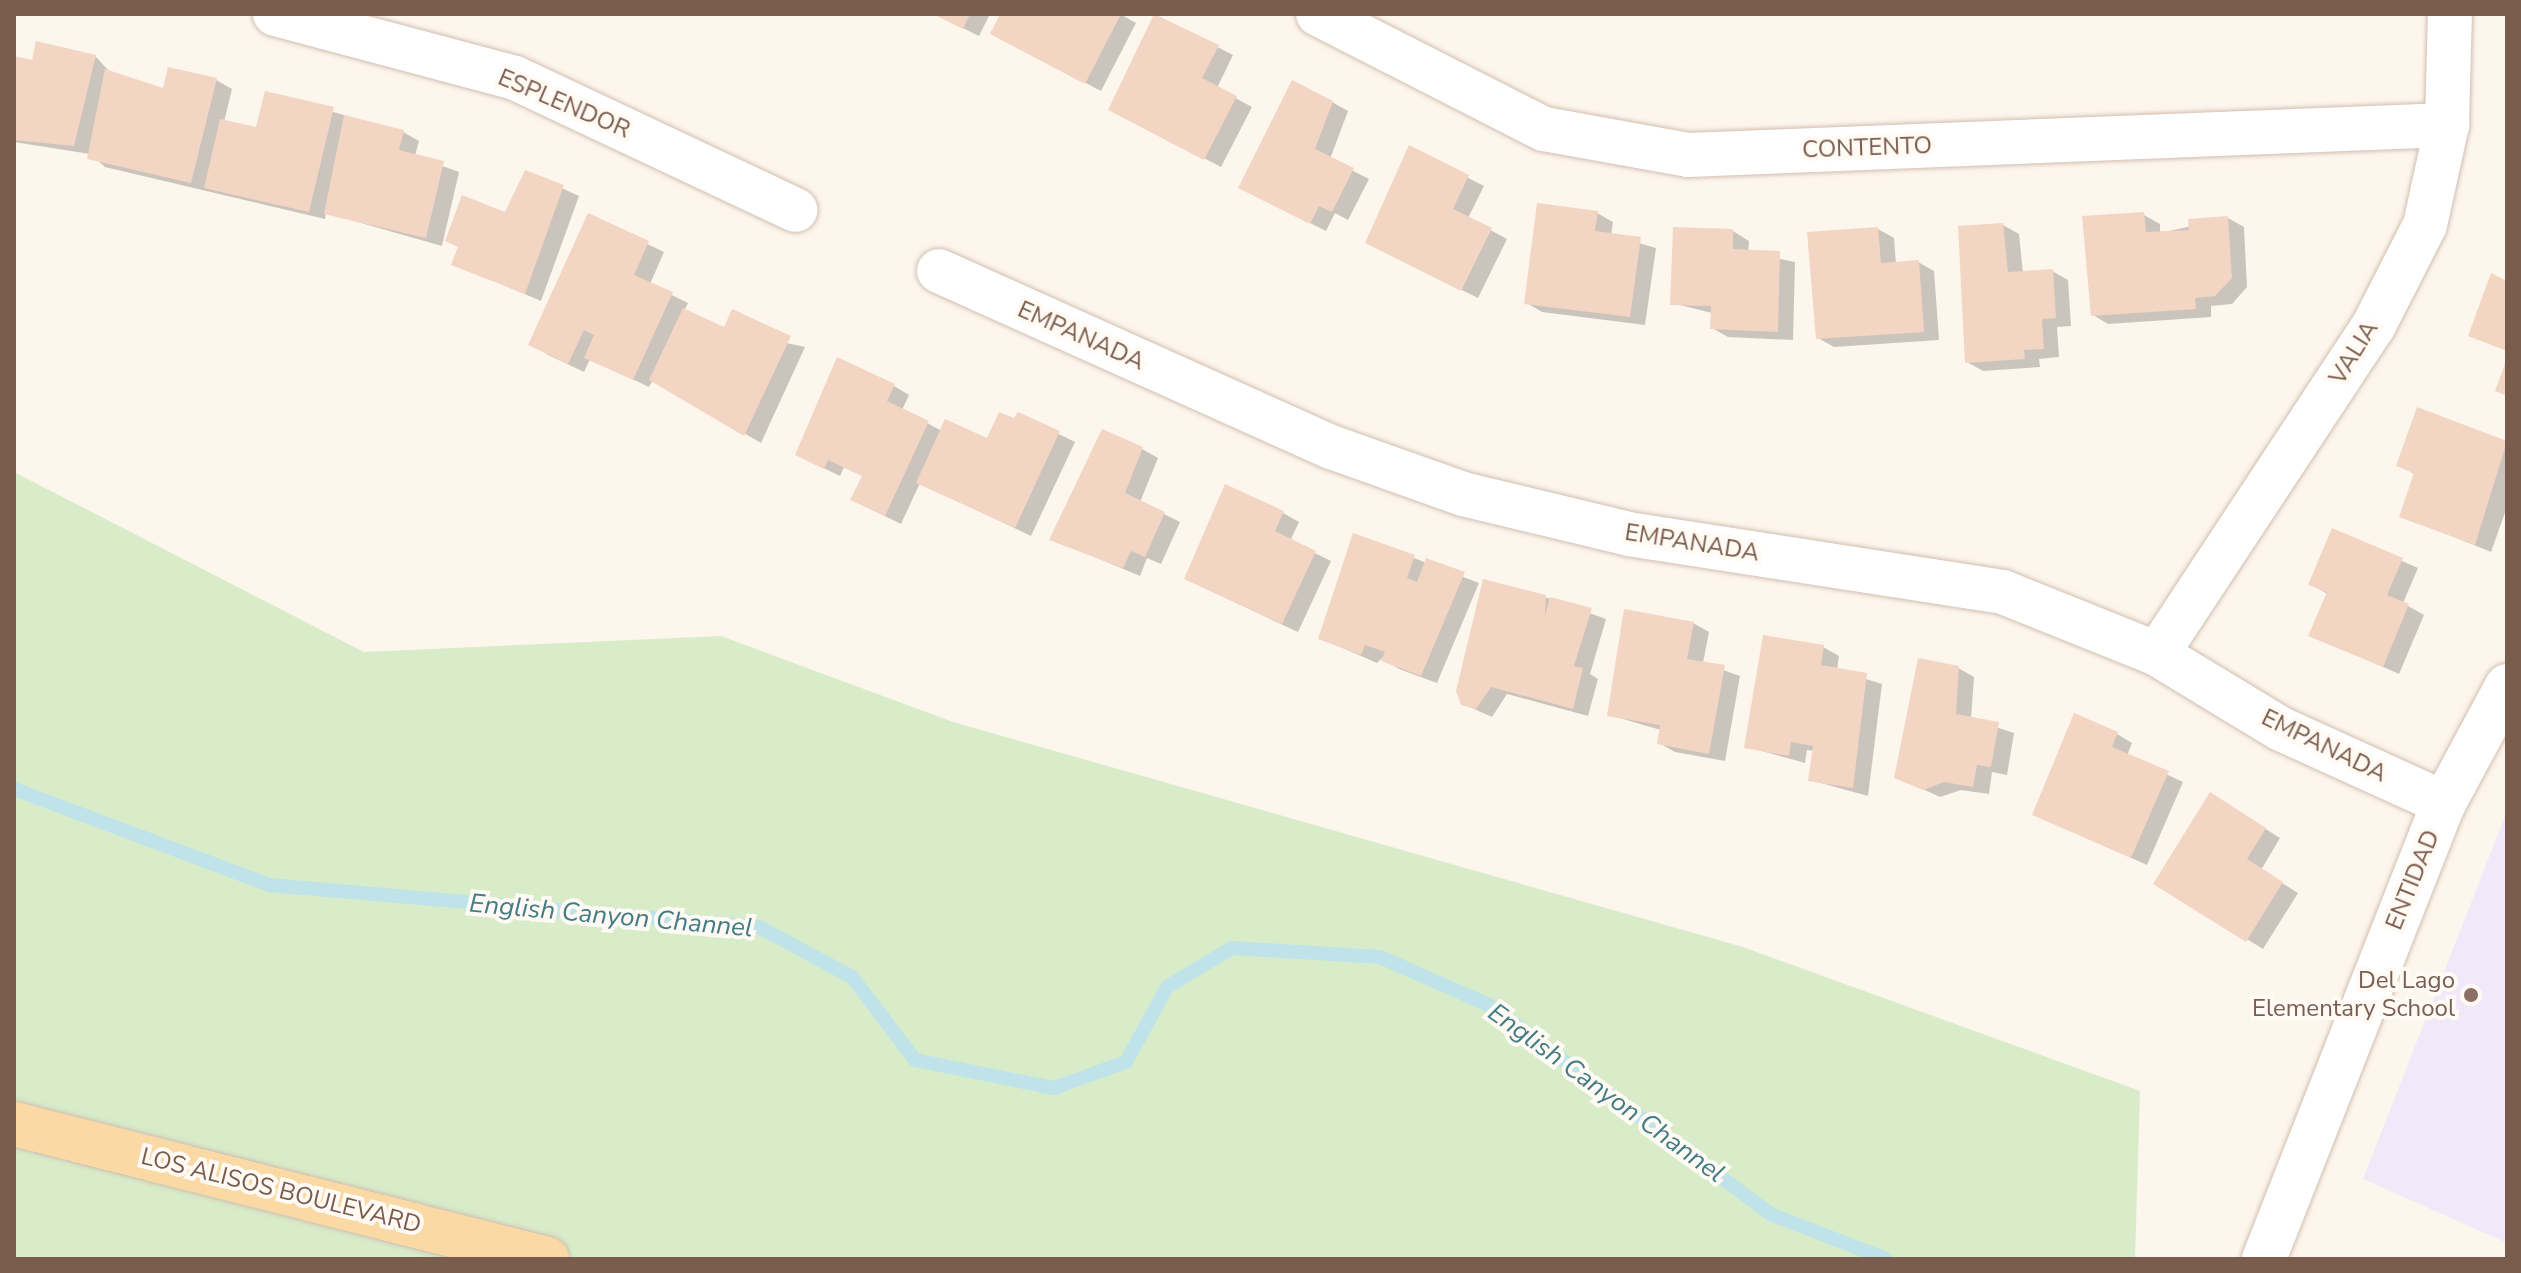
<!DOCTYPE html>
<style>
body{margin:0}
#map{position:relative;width:2521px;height:1273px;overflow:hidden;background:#fdf6ec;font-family:"Nunito Sans",sans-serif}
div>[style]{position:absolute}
.education>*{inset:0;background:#f3e8fa}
.green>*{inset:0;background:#d8ecc9}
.shadow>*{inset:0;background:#0003}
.stream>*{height:14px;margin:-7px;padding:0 7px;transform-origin:7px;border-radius:7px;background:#bfe3e8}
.building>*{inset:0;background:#f3d5c3}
.roads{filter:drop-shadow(0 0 2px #d1beb0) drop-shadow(0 0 2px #d1beb0)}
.minor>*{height:44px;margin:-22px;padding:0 22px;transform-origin:22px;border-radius:22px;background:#fff}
.major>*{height:44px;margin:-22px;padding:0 22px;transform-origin:22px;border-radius:22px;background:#fbd9a5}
.dots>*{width:22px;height:22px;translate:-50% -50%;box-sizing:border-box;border:4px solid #fffaf3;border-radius:50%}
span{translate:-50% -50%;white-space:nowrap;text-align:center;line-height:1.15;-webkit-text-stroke:8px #fffaf3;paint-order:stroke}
.street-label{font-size:24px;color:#7a5c4d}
.education-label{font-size:24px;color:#785e54}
.right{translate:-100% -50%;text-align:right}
.water-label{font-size:26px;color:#437c86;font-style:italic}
.frame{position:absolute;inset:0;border:16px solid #7a5c4d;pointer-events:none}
</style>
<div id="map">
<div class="education">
<div style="clip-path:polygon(2507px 811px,2507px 1243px,2363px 1179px)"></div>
</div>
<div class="green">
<div style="clip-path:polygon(14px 472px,364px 652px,721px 636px,953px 722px,1743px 947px,2140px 1091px,2135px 1259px,14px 1259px)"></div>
</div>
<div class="shadow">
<div style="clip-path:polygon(935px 14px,990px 14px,979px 36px)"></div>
<div style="clip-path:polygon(1002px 14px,1120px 14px,1136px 23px,1101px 91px,1008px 42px)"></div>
<div style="clip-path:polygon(1156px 15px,1233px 55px,1217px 88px,1252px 107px,1221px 167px,1110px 109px)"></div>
<div style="clip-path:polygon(38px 43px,96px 57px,110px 72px,164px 90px,216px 80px,232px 89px,224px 122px,258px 129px,267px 93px,403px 132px,419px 141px,415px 156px,459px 172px,442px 246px,326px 213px,325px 219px,105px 167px,90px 154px,14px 142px,14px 58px,33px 63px)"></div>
<div style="clip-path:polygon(1332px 102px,1348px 111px,1330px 159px,1369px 179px,1348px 220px,1335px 213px,1326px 231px,1256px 196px)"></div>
<div style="clip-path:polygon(1410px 148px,1484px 186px,1468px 218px,1507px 239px,1478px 298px,1383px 251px)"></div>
<div style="clip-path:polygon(526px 172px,579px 196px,541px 301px,454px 264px,460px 248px,507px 214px)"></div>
<div style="clip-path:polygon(1597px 213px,1613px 222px,1611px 235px,1656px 248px,1645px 325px,1542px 312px,1527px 303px)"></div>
<div style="clip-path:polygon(2144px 215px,2160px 224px,2160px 233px,2228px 218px,2244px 227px,2247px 287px,2232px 304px,2211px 306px,2211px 317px,2108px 324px,2093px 315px)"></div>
<div style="clip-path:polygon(589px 216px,664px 252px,650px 284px,688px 303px,684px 311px,725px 330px,805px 347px,761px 443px,653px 380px,649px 387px,590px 359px,584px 372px,546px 354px)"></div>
<div style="clip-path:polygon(2003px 225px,2019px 234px,2023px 273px,2052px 271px,2068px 280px,2071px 326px,2057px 327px,2059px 357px,2039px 359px,2040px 367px,1983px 371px,1967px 362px)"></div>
<div style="clip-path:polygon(1878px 229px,1894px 238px,1896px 264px,1918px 262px,1934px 271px,1939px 340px,1834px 347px,1818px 338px)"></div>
<div style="clip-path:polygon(1733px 231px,1749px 241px,1748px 252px,1795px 262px,1793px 340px,1728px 337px,1712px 328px,1712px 313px,1672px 303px)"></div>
<div style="clip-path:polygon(894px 386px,909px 395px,902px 410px,942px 431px,988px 441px,1018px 414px,1075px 442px,1031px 536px,920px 483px,901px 524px,868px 508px,864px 476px,844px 467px,840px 476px,813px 463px)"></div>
<div style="clip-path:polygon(2418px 410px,2507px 444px,2507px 507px,2491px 552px,2402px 516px,2416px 475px,2399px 465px)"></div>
<div style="clip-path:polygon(1142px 449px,1158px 458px,1140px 502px,1180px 522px,1161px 564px,1147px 558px,1140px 576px,1052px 539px)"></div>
<div style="clip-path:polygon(1283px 513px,1299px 522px,1290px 541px,1331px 561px,1298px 632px,1202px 587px)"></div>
<div style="clip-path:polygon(2333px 531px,2418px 568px,2403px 603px,2424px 615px,2399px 674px,2311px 635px,2328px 594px,2311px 585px)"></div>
<div style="clip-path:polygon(1354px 535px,1479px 583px,1437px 683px,1399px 669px,1384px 660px,1386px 654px,1377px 663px,1320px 638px)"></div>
<div style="clip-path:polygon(1545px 597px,1606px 619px,1590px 674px,1598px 679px,1588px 716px,1507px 694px,1492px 717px,1463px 704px)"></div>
<div style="clip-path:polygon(1693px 623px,1709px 632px,1703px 663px,1740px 676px,1725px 761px,1675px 752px,1659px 743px,1661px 730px,1609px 715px)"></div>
<div style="clip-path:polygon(1823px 647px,1839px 656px,1837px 670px,1882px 684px,1868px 796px,1810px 780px,1814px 751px,1807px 750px,1805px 763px,1747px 747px)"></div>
<div style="clip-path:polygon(1958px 668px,1974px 677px,1971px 719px,2014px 733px,2007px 775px,1992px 772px,1989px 794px,1961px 790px,1940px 797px,1896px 777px)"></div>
<div style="clip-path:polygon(2117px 734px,2132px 743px,2127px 756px,2183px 782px,2147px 865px,2034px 814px)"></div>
<div style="clip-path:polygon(2226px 804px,2280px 838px,2261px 870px,2298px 893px,2263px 949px,2156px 883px)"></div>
</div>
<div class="stream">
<div style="left:14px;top:789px;width:272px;rotate:20.6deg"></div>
<div style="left:269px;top:885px;width:492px;rotate:4.9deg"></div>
<div style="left:759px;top:927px;width:106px;rotate:28.3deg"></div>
<div style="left:852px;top:977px;width:104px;rotate:52.8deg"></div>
<div style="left:915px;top:1060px;width:142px;rotate:11.4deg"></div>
<div style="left:1054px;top:1088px;width:77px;rotate:-19.9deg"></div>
<div style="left:1126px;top:1062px;width:85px;rotate:-61.3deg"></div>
<div style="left:1167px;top:987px;width:76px;rotate:-31deg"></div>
<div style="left:1232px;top:948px;width:148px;rotate:3.5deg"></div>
<div style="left:1380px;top:957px;width:119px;rotate:23.8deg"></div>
<div style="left:1489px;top:1005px;width:350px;rotate:36.6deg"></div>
<div style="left:1770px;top:1214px;width:124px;rotate:21.2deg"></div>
</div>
<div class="building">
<div style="clip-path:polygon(933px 14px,970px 14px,963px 29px)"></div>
<div style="clip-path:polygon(1000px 14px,1121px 14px,1085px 84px,990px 34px)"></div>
<div style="clip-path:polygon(1154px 14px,1219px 45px,1202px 78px,1237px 96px,1204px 160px,1108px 110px)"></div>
<div style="clip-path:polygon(36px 41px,96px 55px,74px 146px,14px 140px,14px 56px,32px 60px)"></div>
<div style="clip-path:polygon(168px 67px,217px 78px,191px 183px,87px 159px,105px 69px,163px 88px)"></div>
<div style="clip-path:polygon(1292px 80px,1333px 101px,1315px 149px,1354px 168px,1332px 212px,1319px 206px,1310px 224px,1238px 188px)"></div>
<div style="clip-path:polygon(265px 91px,334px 107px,309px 212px,204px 188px,220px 119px,256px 127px)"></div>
<div style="clip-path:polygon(344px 115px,404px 130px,399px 150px,444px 161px,426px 238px,324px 214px)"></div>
<div style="clip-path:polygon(1409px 145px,1469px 175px,1453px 209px,1492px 228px,1461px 291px,1365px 243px)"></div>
<div style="clip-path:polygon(525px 170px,564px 185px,525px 294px,451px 265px,458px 247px,445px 241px,462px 195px,505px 212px)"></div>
<div style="clip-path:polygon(1537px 203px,1598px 211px,1595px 231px,1641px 237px,1630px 317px,1524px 304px)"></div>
<div style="clip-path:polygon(2144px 212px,2146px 232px,2189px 230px,2188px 219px,2228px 216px,2232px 278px,2215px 296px,2195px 298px,2196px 309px,2091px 316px,2082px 216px)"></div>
<div style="clip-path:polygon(588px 213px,649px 241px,634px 275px,673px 292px,633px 380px,584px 358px,594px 335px,584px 330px,568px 364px,528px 345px)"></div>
<div style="clip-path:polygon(2003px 223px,2008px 272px,2053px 269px,2056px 318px,2042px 319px,2044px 349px,2024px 350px,2025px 359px,1965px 363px,1958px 226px)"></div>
<div style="clip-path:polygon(1673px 227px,1733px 229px,1733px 249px,1780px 251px,1778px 332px,1710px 329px,1711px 306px,1670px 305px)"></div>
<div style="clip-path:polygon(1878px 227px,1881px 263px,1919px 260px,1924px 332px,1816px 339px,1807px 232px)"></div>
<div style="clip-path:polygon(2491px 273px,2507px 281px,2507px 351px,2468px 336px)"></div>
<div style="clip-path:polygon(683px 308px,724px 327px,732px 309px,791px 336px,744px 436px,649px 380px)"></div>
<div style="clip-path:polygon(837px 357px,895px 384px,887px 401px,929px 421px,885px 516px,850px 500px,862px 476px,828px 460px,824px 469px,795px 455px)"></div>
<div style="clip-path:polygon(2507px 358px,2507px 396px,2495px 391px)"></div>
<div style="clip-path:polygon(2417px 407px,2507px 441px,2475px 545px,2399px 517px,2414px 473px,2396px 466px)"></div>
<div style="clip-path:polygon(999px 412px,1014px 418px,1018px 412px,1060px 431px,1015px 528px,916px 483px,945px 419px,987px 438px)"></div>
<div style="clip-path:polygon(1102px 429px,1143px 447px,1125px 493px,1165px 512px,1145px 557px,1131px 551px,1123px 568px,1049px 540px)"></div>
<div style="clip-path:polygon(1225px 484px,1284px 511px,1275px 531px,1316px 551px,1282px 624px,1184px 579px)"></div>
<div style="clip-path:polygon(2332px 528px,2403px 558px,2387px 595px,2409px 604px,2383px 667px,2308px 636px,2327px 592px,2308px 585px)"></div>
<div style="clip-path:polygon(1353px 533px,1415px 555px,1407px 578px,1417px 582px,1426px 558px,1465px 572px,1421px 676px,1381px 661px,1385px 652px,1365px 645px,1361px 655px,1318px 639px)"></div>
<div style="clip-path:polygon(1483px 579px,1546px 595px,1545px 616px,1550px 597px,1592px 608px,1574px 666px,1583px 668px,1573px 709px,1491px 687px,1476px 709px,1461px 705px,1456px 691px)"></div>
<div style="clip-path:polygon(1624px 609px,1694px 622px,1687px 659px,1725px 665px,1709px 754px,1657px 744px,1660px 725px,1607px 716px)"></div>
<div style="clip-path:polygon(1763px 635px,1824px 645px,1821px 665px,1867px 673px,1853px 788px,1808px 781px,1813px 746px,1791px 742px,1789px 756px,1744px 748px)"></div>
<div style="clip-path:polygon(1918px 658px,1959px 666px,1956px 714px,1999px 722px,1991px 767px,1977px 765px,1973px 787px,1944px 782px,1923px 790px,1894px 778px)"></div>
<div style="clip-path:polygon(2074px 713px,2118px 732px,2112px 747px,2169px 771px,2131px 858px,2032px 815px)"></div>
<div style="clip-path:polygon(2210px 792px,2266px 828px,2247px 859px,2283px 882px,2246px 942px,2153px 884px)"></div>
</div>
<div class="roads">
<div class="minor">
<div style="left:275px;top:14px;width:248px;rotate:14.9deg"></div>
<div style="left:515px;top:78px;width:310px;rotate:25.2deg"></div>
<div style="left:1318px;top:14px;width:254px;rotate:27deg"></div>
<div style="left:1544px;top:129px;width:146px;rotate:10.2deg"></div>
<div style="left:1688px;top:155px;width:760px;rotate:-2.26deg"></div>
<div style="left:939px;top:271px;width:430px;rotate:24.2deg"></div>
<div style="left:1331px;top:447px;width:140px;rotate:19.6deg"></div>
<div style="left:1463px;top:494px;width:171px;rotate:13.5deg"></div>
<div style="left:1629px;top:534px;width:378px;rotate:8.8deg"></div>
<div style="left:2003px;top:592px;width:166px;rotate:21.9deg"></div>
<div style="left:2157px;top:654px;width:145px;rotate:31.2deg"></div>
<div style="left:2281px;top:729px;width:179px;rotate:24.4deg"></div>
<div style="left:2157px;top:654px;width:392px;rotate:-56.6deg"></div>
<div style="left:2373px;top:327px;width:114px;rotate:-63deg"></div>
<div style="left:2425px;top:225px;width:102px;rotate:-77.6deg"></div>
<div style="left:2447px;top:125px;width:111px;rotate:-88.5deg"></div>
<div style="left:2264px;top:1259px;width:490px;rotate:-68.5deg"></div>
<div style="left:2444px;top:803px;width:133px;rotate:-61.7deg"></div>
</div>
<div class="major">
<div style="left:14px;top:1124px;width:550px;rotate:14.21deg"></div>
</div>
</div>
<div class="dots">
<div style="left:2471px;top:995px;background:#8d6e63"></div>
</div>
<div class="street-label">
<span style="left:564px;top:104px;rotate:23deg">ESPLENDOR</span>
<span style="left:1867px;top:148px;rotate:-2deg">CONTENTO</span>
<span style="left:1081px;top:336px;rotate:24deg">EMPANADA</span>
<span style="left:2354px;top:353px;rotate:-58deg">VALIA</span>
<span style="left:1692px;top:543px;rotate:9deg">EMPANADA</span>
<span style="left:2324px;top:746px;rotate:26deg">EMPANADA</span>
<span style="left:2413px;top:880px;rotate:-68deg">ENTIDAD</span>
<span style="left:281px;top:1191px;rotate:14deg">LOS ALISOS BOULEVARD</span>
</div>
<div class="education-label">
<span class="right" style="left:2455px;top:995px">Del Lago<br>Elementary School</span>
</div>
<div class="water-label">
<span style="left:611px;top:916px;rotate:5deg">English Canyon Channel</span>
<span style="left:1606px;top:1093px;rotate:36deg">English Canyon Channel</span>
</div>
<div class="frame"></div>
</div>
